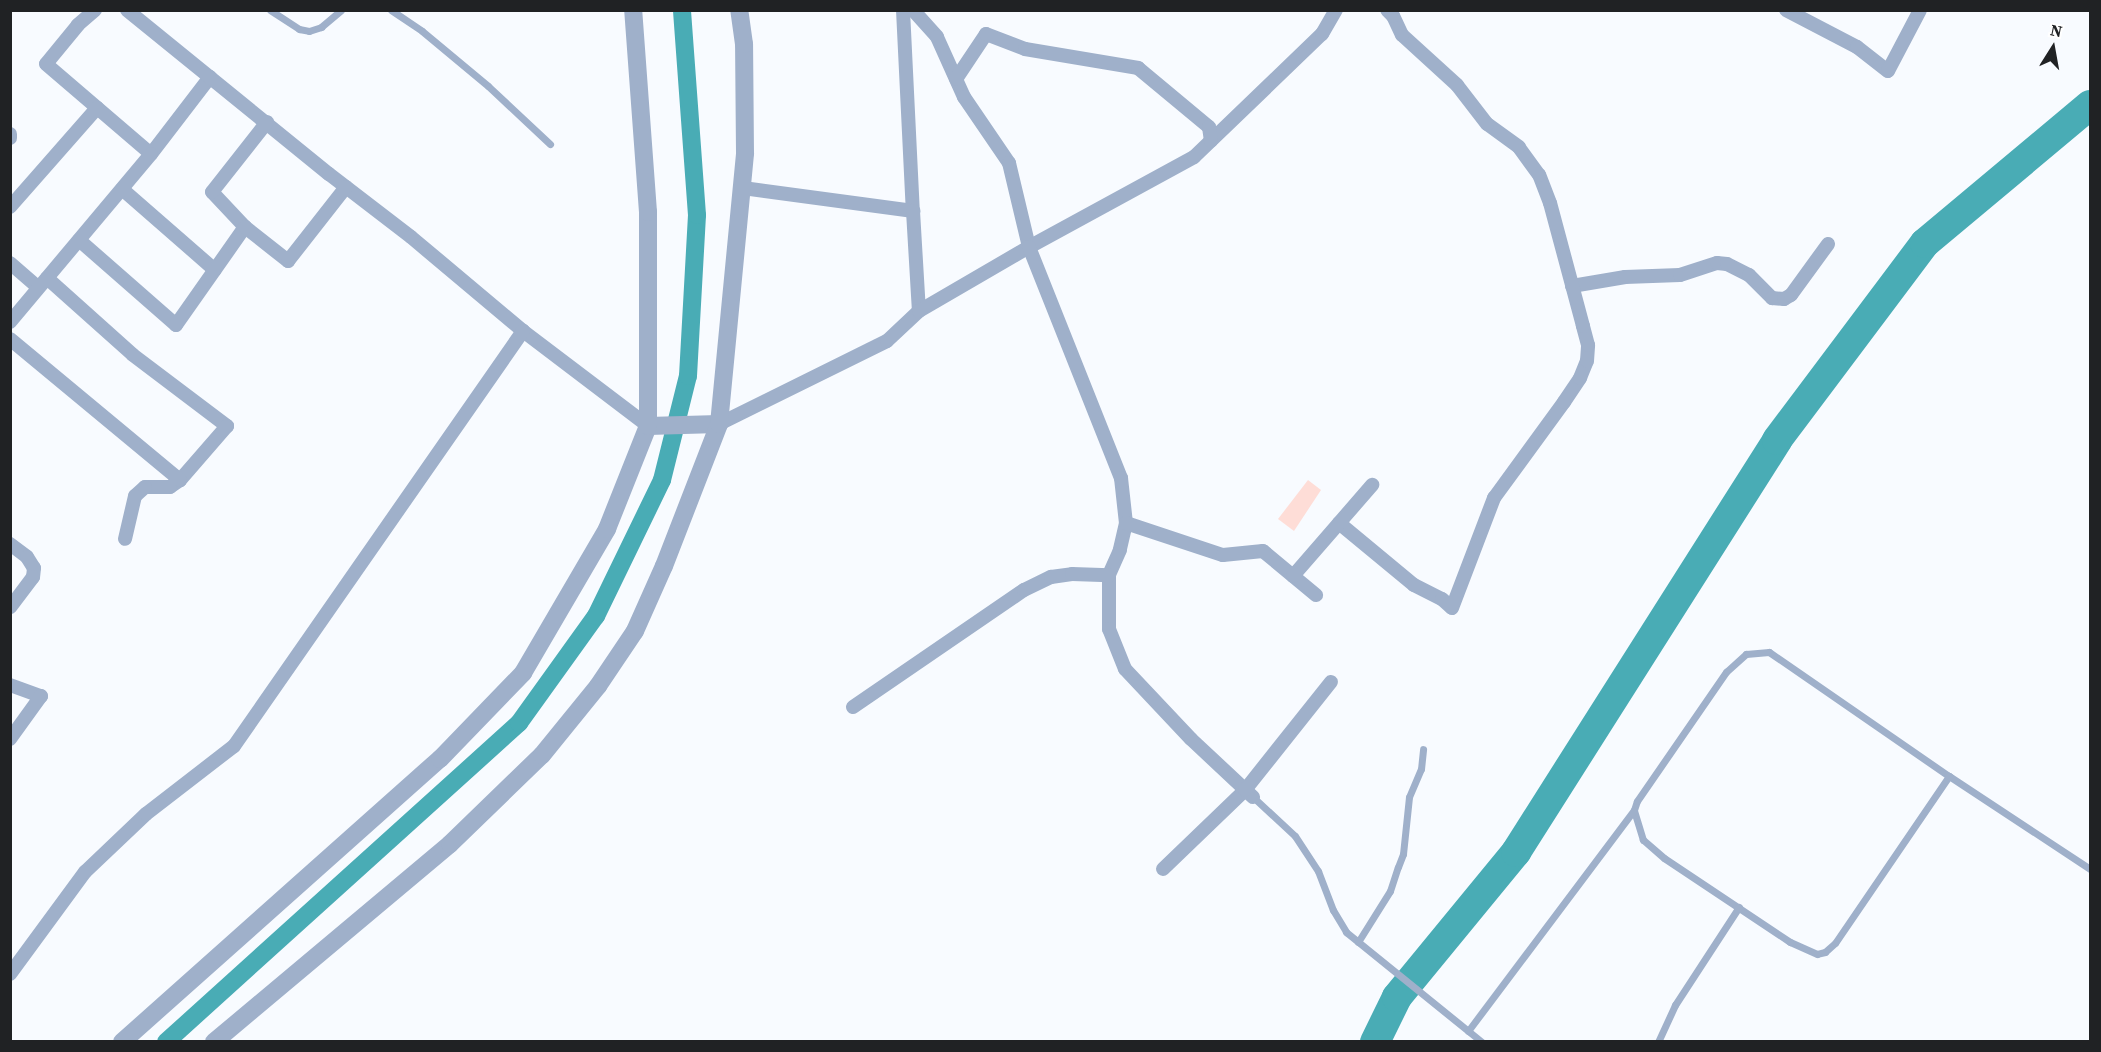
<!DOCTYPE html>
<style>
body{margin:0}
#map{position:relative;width:2101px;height:1052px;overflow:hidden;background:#f8fbff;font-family:"Source Serif 4",serif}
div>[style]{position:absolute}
.canal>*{height:18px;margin:-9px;padding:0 9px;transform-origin:9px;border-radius:9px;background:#49acb5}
.river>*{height:30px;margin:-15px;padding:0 15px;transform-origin:15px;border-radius:15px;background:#49acb5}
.building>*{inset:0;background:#feddd7}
.service>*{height:7px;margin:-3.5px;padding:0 3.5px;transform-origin:3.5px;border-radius:3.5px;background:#9fb0ca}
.minor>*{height:14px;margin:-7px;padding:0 7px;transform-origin:7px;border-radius:7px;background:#9fb0ca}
.tertiary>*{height:18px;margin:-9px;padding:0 9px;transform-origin:9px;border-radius:9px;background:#9fb0ca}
span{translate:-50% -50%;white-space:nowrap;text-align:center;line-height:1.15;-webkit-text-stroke:6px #fff;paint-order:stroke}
.frame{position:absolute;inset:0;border:12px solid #202224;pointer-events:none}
.north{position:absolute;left:2023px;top:18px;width:60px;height:60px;-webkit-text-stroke:4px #fff;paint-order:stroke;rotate:11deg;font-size:16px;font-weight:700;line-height:24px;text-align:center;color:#202224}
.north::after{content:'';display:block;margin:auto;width:21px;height:27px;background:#202224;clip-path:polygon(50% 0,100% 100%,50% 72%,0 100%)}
</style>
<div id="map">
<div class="canal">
<div style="left:166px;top:1042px;width:476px;rotate:-42.1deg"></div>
<div style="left:519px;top:723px;width:132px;rotate:-54.3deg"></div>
<div style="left:596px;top:616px;width:151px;rotate:-64.1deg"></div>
<div style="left:662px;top:480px;width:107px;rotate:-76deg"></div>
<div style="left:688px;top:376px;width:161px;rotate:-86.8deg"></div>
<div style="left:697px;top:215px;width:206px;rotate:-94.2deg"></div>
</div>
<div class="river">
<div style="left:1375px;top:1042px;width:50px;rotate:-63.9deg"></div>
<div style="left:1397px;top:997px;width:188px;rotate:-50.6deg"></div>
<div style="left:1516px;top:852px;width:488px;rotate:-57.6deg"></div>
<div style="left:1777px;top:440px;width:246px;rotate:-53.1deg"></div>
<div style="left:1925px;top:243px;width:215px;rotate:-39.9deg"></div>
</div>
<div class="building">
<div style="clip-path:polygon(1308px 480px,1321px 490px,1294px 531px,1278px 519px)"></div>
</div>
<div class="service">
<div style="left:270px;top:10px;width:35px;rotate:33deg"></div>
<div style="left:299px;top:29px;width:10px;rotate:11deg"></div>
<div style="left:309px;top:31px;width:13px;rotate:-18deg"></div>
<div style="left:321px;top:27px;width:26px;rotate:-40deg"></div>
<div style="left:391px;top:10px;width:37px;rotate:34deg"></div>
<div style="left:422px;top:31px;width:86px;rotate:39.8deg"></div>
<div style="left:488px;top:86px;width:85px;rotate:43.1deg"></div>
<div style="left:1949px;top:776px;width:202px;rotate:124.3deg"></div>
<div style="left:1835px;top:943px;width:13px;rotate:138deg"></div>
<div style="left:1825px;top:952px;width:8px;rotate:166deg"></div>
<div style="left:1817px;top:954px;width:30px;rotate:-156deg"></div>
<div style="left:1790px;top:942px;width:151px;rotate:-146.3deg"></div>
<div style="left:1664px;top:858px;width:28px;rotate:-139deg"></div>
<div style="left:1643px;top:840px;width:31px;rotate:-107deg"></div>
<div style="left:1634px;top:810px;width:9px;rotate:-72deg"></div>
<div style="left:1637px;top:801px;width:157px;rotate:-55.4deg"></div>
<div style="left:1726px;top:672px;width:27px;rotate:-42deg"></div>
<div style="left:1746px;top:654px;width:23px;rotate:-5deg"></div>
<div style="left:1769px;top:652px;width:219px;rotate:34.6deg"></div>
<div style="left:1949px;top:776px;width:169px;rotate:33.4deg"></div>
<div style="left:1253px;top:797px;width:57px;rotate:42.9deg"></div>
<div style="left:1295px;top:836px;width:42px;rotate:56.7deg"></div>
<div style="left:1318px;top:871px;width:42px;rotate:69deg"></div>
<div style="left:1333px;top:910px;width:26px;rotate:59deg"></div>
<div style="left:1346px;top:932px;width:175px;rotate:39deg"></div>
<div style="left:1358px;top:942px;width:60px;rotate:-57.9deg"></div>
<div style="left:1390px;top:891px;width:25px;rotate:-72deg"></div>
<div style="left:1398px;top:867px;width:14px;rotate:-69deg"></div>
<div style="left:1403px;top:854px;width:57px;rotate:-84deg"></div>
<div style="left:1409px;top:797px;width:30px;rotate:-67deg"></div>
<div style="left:1421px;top:769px;width:20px;rotate:-84deg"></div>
<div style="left:1468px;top:1031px;width:276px;rotate:-53.1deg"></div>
<div style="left:1658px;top:1042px;width:41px;rotate:-65.3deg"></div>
<div style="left:1675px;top:1005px;width:117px;rotate:-56.9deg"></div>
</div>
<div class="minor">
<div style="left:95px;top:10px;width:23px;rotate:139deg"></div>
<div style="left:78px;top:25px;width:50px;rotate:129.4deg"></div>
<div style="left:46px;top:64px;width:138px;rotate:40.6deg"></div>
<div style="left:151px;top:154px;width:97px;rotate:-52.5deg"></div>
<div style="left:127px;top:10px;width:260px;rotate:39.1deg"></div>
<div style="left:329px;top:174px;width:103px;rotate:37.5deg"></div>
<div style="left:411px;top:237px;width:146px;rotate:40deg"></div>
<div style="left:523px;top:331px;width:157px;rotate:37.2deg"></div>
<div style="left:903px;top:10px;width:201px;rotate:87.2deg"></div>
<div style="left:913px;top:10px;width:36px;rotate:48deg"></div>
<div style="left:937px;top:37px;width:66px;rotate:65.8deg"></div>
<div style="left:964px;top:97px;width:80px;rotate:55.7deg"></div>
<div style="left:1009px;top:163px;width:86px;rotate:76.6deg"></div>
<div style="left:1029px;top:247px;width:188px;rotate:-28.6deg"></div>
<div style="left:1194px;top:157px;width:178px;rotate:-43.9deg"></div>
<div style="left:1322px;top:34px;width:28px;rotate:-60deg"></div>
<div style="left:1786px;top:10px;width:80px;rotate:27.5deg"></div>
<div style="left:1857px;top:47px;width:39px;rotate:38deg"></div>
<div style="left:1888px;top:71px;width:69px;rotate:-62.3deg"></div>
<div style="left:956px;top:79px;width:54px;rotate:-56.3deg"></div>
<div style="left:986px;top:34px;width:42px;rotate:21deg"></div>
<div style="left:1025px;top:49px;width:115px;rotate:9.5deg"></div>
<div style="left:1138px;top:68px;width:92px;rotate:39.7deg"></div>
<div style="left:1209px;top:127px;width:14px;rotate:82deg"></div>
<div style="left:10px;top:134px;width:4px;rotate:90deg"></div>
<div style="left:743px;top:188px;width:172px;rotate:7.7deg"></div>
<div style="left:913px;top:211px;width:100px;rotate:86.6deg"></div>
<div style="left:122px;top:189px;width:123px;rotate:41.1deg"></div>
<div style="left:10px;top:207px;width:132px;rotate:-48.7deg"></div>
<div style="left:245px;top:227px;width:48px;rotate:-133.3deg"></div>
<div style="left:212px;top:192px;width:89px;rotate:-51.8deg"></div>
<div style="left:79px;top:240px;width:129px;rotate:41.2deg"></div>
<div style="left:176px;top:325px;width:120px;rotate:-54.9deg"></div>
<div style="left:245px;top:227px;width:55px;rotate:38.3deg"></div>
<div style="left:288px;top:261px;width:94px;rotate:-51.9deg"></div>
<div style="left:10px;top:263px;width:37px;rotate:41deg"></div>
<div style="left:47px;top:278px;width:115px;rotate:41.8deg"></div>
<div style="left:133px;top:355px;width:118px;rotate:37.1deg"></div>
<div style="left:227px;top:426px;width:72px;rotate:131deg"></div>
<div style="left:180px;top:480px;width:12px;rotate:145deg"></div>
<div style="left:170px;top:487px;width:25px;rotate:180deg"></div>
<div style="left:145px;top:487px;width:13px;rotate:138deg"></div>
<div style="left:135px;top:496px;width:44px;rotate:103.1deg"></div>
<div style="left:1572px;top:286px;width:54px;rotate:-9.6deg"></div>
<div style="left:1625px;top:277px;width:55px;rotate:-2.1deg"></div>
<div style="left:1680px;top:275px;width:39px;rotate:-18deg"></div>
<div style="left:1717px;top:263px;width:10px;rotate:6deg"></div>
<div style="left:1727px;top:264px;width:25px;rotate:27deg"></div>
<div style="left:1749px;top:275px;width:33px;rotate:45deg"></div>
<div style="left:1772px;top:298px;width:12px;rotate:5deg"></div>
<div style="left:1784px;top:299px;width:8px;rotate:-30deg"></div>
<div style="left:1791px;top:295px;width:63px;rotate:-54deg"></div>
<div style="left:10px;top:322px;width:219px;rotate:-50deg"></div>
<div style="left:10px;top:339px;width:221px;rotate:39.7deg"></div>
<div style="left:719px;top:424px;width:187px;rotate:-26.3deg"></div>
<div style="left:887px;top:341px;width:44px;rotate:-43.2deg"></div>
<div style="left:919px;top:311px;width:127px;rotate:-30.2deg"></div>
<div style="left:1029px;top:247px;width:249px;rotate:68.3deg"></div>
<div style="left:1121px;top:478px;width:45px;rotate:83.7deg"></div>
<div style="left:1126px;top:523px;width:28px;rotate:103deg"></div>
<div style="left:1120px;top:550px;width:27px;rotate:114deg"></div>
<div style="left:1109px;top:575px;width:54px;rotate:90deg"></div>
<div style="left:1109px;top:629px;width:43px;rotate:68.2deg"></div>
<div style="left:1125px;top:669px;width:96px;rotate:46.7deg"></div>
<div style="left:1191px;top:739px;width:85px;rotate:43.1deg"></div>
<div style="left:1126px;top:523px;width:102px;rotate:18.3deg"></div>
<div style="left:1223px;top:555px;width:40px;rotate:-5.7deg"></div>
<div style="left:1263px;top:551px;width:69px;rotate:39.7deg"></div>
<div style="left:1339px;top:523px;width:97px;rotate:39.6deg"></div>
<div style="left:1414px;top:585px;width:31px;rotate:27deg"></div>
<div style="left:1442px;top:599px;width:13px;rotate:42deg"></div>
<div style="left:1452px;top:608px;width:118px;rotate:-69.1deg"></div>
<div style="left:1494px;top:498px;width:119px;rotate:-53.9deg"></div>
<div style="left:1564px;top:402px;width:29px;rotate:-56deg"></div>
<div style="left:1580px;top:378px;width:18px;rotate:-68deg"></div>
<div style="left:1587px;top:361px;width:16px;rotate:-86deg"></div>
<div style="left:1588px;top:345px;width:20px;rotate:-105deg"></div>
<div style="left:1583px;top:326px;width:127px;rotate:-105deg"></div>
<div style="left:1550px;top:203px;width:30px;rotate:-111deg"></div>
<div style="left:1539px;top:175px;width:34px;rotate:-126deg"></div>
<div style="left:1519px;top:147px;width:39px;rotate:-144deg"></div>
<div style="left:1487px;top:124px;width:49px;rotate:-127.6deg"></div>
<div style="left:1457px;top:85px;width:74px;rotate:-137.7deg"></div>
<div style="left:1402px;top:35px;width:21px;rotate:-115deg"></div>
<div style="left:1393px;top:16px;width:8px;rotate:-135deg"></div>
<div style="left:10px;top:544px;width:21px;rotate:37deg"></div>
<div style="left:27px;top:557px;width:13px;rotate:58deg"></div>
<div style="left:34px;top:568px;width:9px;rotate:96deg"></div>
<div style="left:33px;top:577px;width:38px;rotate:127deg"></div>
<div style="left:1293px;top:576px;width:121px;rotate:-49deg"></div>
<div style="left:10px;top:685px;width:33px;rotate:20deg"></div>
<div style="left:41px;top:696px;width:53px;rotate:125.8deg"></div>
<div style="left:853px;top:707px;width:207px;rotate:-34.4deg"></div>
<div style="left:1024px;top:590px;width:30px;rotate:-26deg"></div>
<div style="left:1051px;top:577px;width:21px;rotate:-8deg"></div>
<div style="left:1072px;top:574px;width:37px;rotate:2deg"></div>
<div style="left:1163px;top:869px;width:114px;rotate:-43.9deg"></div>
<div style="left:1245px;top:790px;width:138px;rotate:-51.5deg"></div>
<div style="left:10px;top:974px;width:127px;rotate:-53.7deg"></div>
<div style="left:85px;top:872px;width:84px;rotate:-43.6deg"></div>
<div style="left:146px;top:814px;width:111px;rotate:-37.7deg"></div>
<div style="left:234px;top:746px;width:506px;rotate:-55.15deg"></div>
</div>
<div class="tertiary">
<div style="left:648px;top:426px;width:71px;rotate:-1.6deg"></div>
<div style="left:122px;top:1042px;width:426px;rotate:-41.7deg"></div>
<div style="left:440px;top:759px;width:120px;rotate:-46deg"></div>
<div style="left:523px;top:673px;width:167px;rotate:-59.7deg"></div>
<div style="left:607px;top:529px;width:111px;rotate:-68.3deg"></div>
<div style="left:648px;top:426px;width:214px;rotate:-90deg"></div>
<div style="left:648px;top:212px;width:203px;rotate:-94.2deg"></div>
<div style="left:214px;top:1042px;width:308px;rotate:-40deg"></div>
<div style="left:450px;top:844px;width:128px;rotate:-44.1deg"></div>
<div style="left:542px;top:755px;width:89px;rotate:-50.9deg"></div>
<div style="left:598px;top:686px;width:66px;rotate:-56.1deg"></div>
<div style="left:635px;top:631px;width:71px;rotate:-66deg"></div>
<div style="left:664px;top:566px;width:152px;rotate:-68.8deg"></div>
<div style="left:719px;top:424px;width:272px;rotate:-84.5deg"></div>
<div style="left:745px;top:153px;width:109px;rotate:-90.5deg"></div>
<div style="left:744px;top:44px;width:34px;rotate:-98deg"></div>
</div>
<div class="frame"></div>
<div class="north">N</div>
</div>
